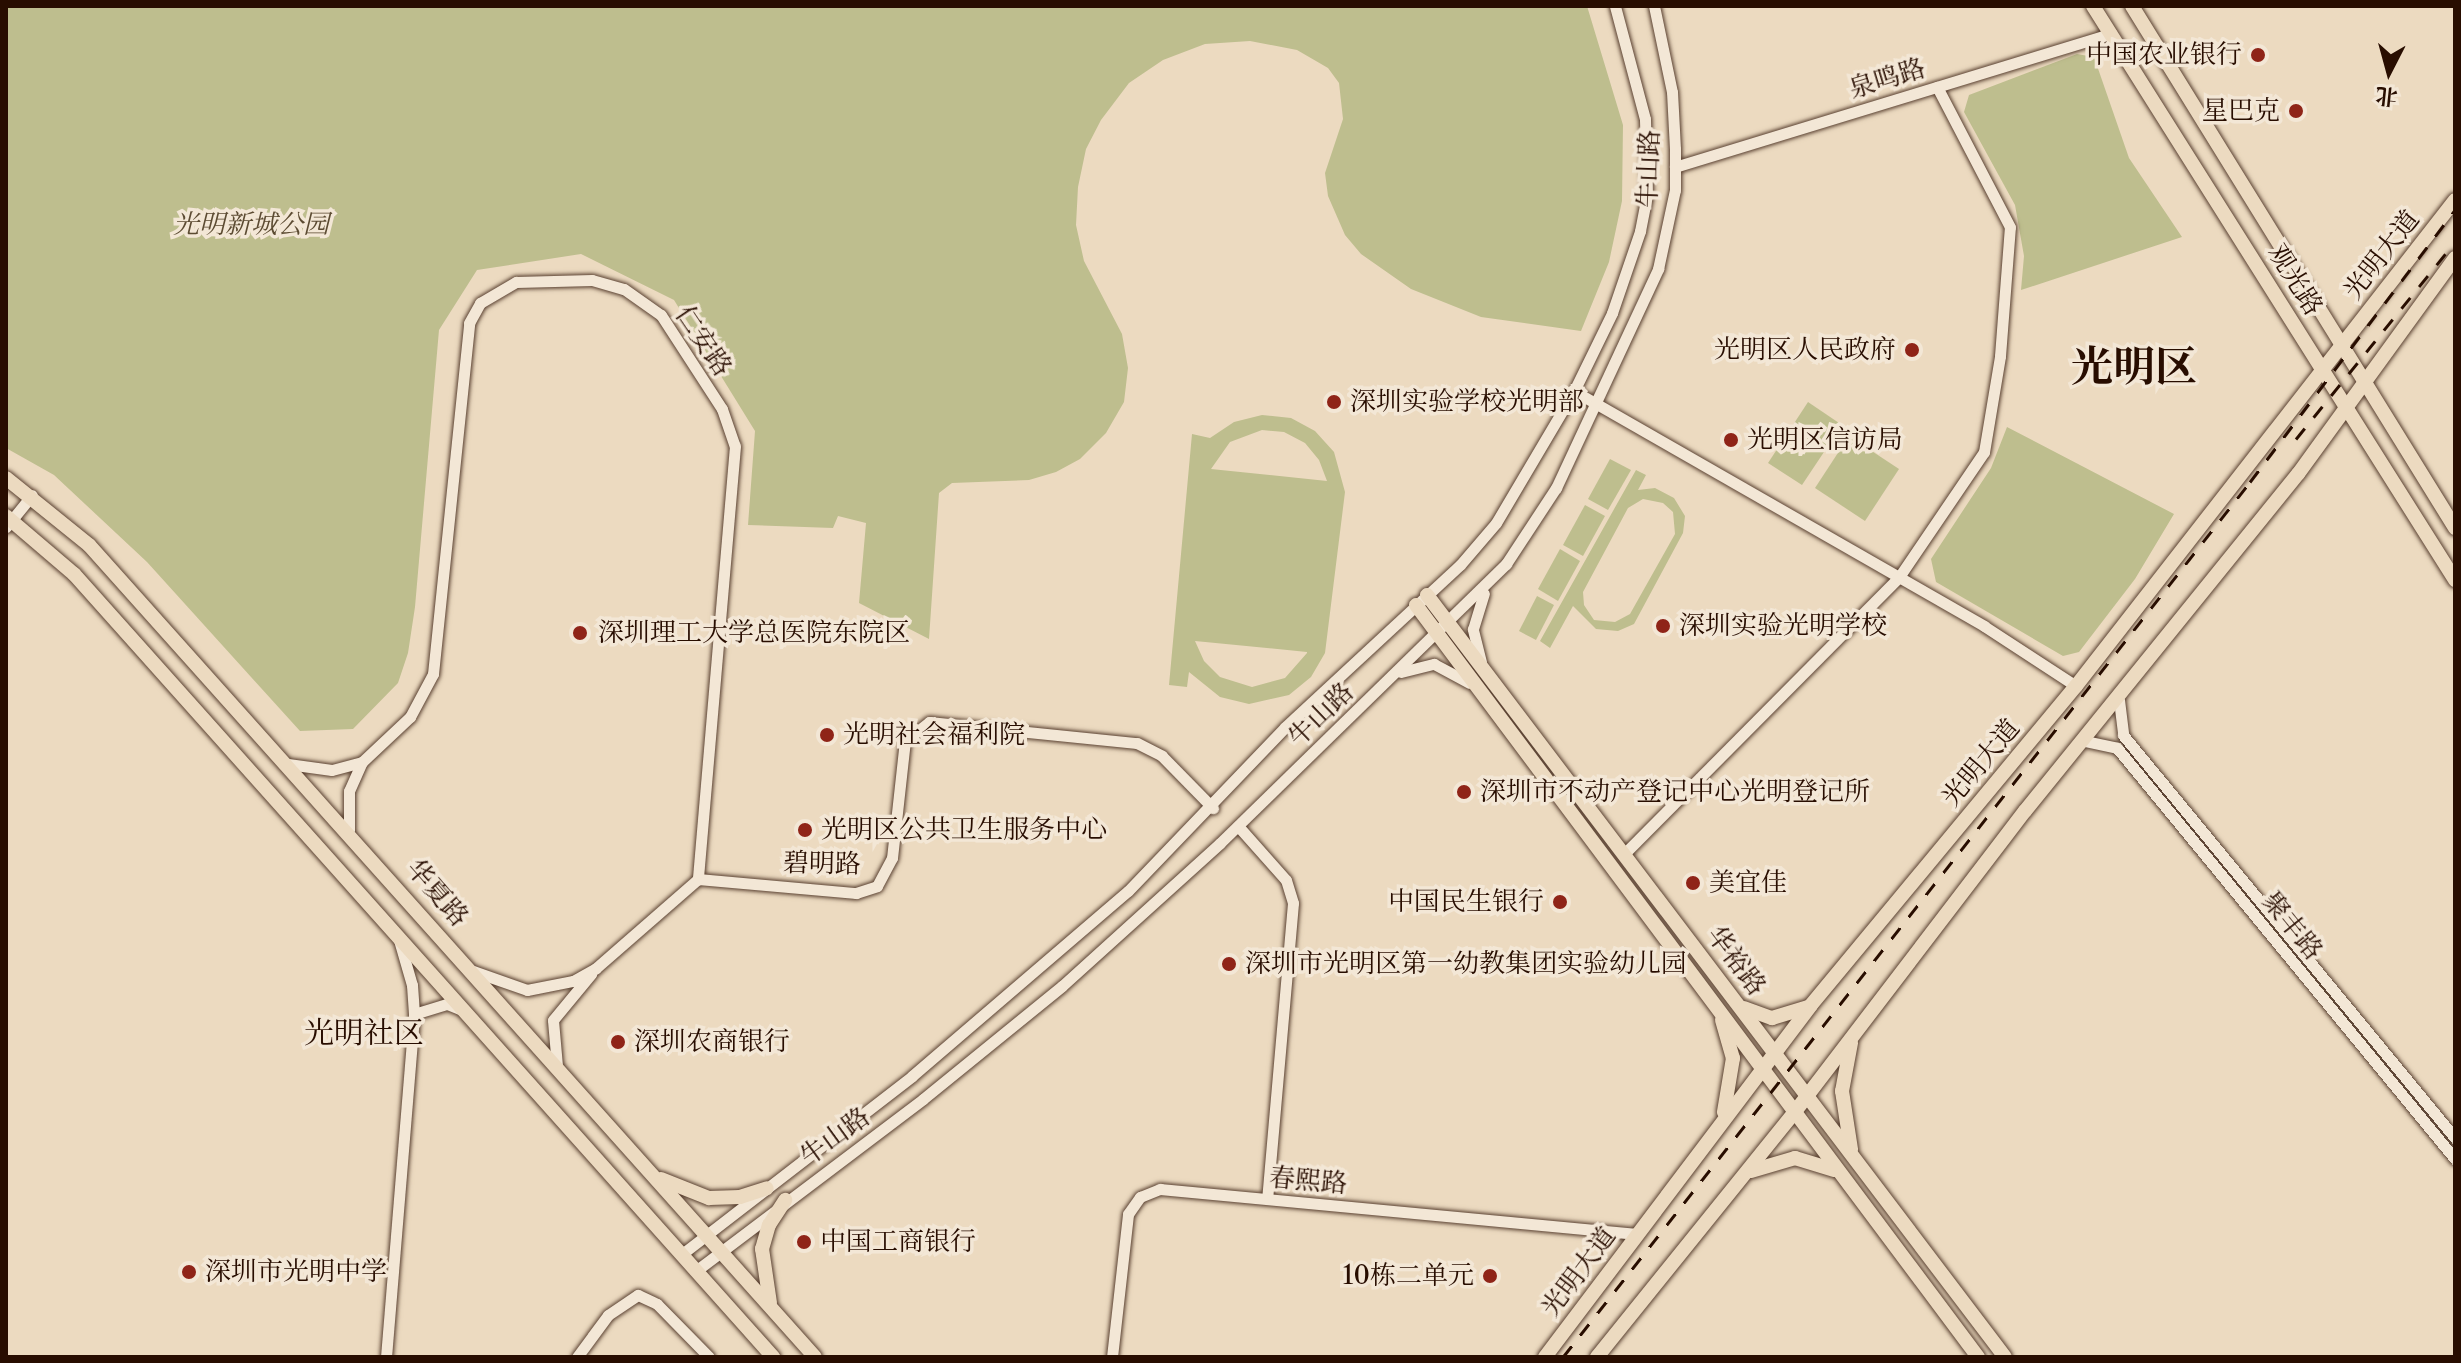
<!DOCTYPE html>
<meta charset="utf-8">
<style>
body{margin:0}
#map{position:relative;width:2461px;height:1363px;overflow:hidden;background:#ecdac0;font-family:"Libre Caslon Text","Noto Serif SC",serif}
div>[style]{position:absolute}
.green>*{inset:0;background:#bebe8e}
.roads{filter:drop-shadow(0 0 2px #594030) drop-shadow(0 0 2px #594030)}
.minor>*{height:11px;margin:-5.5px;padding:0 5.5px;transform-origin:5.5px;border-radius:5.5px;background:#f3e7d6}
.major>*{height:14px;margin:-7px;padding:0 7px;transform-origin:7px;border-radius:7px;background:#ecdac0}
.rail>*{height:3px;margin-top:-1.5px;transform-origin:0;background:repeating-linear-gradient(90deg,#280d00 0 14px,transparent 0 28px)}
.dots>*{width:22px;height:22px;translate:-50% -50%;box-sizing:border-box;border:4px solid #f3e7d6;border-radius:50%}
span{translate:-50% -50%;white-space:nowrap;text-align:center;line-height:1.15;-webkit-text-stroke:7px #f3e7d6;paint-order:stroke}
.poi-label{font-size:26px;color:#280d00}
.right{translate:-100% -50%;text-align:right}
.left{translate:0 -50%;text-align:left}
.street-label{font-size:26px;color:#280d00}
.park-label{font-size:26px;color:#5c4b32;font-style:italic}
.quarter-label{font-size:30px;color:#280d00}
.town-label{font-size:42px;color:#280d00;font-weight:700}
.frame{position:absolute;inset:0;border:8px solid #280d00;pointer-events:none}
.north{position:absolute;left:2349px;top:32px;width:80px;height:80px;-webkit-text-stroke:6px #f3e7d6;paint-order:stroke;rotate:186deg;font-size:22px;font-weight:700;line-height:32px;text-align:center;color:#280d00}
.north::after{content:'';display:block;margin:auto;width:28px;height:36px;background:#280d00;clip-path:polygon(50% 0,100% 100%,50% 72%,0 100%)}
</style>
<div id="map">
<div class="green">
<div style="clip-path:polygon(6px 6px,1587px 6px,1623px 125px,1622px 201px,1609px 262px,1581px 331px,1481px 317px,1411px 289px,1361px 254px,1345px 235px,1328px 196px,1325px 173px,1343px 119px,1339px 83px,1328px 68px,1297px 50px,1250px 41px,1205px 44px,1163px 60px,1129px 83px,1101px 120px,1086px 149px,1078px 187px,1076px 225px,1084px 261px,1122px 334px,1128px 368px,1124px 402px,1106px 433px,1080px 459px,1056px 472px,1029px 480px,952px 483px,939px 493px,929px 639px,859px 603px,866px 523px,838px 516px,833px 528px,748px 525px,755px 431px,674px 300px,581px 254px,477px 270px,439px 330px,415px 607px,408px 653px,398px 683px,353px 729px,300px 731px,147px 562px,54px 475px,6px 448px)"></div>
<div style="clip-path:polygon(2077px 54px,2094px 57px,2129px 158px,2182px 237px,2021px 290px,2024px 256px,2015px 205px,1964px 112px,1969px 95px)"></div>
<div style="clip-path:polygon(1808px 402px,1842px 425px,1802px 485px,1768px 463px)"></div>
<div style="clip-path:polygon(evenodd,1262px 415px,1291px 418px,1315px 431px,1334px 452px,1345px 492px,1325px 653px,1311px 677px,1289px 695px,1249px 704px,1220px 697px,1189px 672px,1187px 687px,1169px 685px,1192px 434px,1210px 438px,1234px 422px,1262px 415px,1262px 430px,1284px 432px,1305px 443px,1319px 460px,1327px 481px,1211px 469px,1230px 442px,1262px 430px,1262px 415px,1195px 641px,1307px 652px,1307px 653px,1285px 678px,1252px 687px,1220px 677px,1204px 661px,1195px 641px)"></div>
<div style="clip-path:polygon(2007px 427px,2174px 514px,2135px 579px,2079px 652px,2063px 656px,1936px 582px,1931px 559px,1991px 468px)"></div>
<div style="clip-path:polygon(1849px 436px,1899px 469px,1865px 521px,1815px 488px)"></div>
<div style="clip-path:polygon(1610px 459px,1631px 470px,1608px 510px,1588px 499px)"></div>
<div style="clip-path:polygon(evenodd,1636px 470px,1646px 475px,1638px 490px,1655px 488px,1674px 498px,1685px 516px,1683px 533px,1634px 624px,1618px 631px,1596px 629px,1573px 606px,1550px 648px,1540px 641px,1636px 470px,1643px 499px,1663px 503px,1673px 512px,1675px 534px,1630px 614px,1615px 622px,1594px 620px,1584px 605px,1583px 592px,1628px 508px,1643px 499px)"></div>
<div style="clip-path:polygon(1585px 505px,1605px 516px,1583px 556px,1563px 545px)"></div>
<div style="clip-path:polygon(1560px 549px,1580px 561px,1558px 601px,1538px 589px)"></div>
<div style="clip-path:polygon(1537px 596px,1554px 605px,1536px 640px,1519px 631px)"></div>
</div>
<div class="roads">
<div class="minor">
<div style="left:1675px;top:167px;width:456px;rotate:-17deg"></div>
<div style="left:1574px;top:391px;width:473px;rotate:29.8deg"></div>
<div style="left:1984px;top:626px;width:110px;rotate:33.1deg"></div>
<div style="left:6px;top:527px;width:41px;rotate:-50.9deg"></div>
<div style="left:1481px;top:662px;width:34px;rotate:-104deg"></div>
<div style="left:1473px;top:629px;width:37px;rotate:-73deg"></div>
<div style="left:1401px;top:672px;width:34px;rotate:-14deg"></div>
<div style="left:1434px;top:664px;width:40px;rotate:28deg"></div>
<div style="left:2119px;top:700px;width:35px;rotate:83deg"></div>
<div style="left:2123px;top:735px;width:522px;rotate:50.52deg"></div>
<div style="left:2085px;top:741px;width:33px;rotate:12deg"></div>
<div style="left:2117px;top:748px;width:532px;rotate:50.57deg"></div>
<div style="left:288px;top:764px;width:44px;rotate:7.8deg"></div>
<div style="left:332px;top:770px;width:31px;rotate:-15deg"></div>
<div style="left:1238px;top:826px;width:72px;rotate:48.4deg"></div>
<div style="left:1286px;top:880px;width:24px;rotate:73deg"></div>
<div style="left:1293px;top:903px;width:297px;rotate:95deg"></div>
<div style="left:349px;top:830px;width:39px;rotate:-90deg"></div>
<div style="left:349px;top:791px;width:32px;rotate:-66deg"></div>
<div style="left:362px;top:762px;width:66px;rotate:-43.2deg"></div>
<div style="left:410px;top:717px;width:49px;rotate:-61.9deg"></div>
<div style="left:433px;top:674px;width:353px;rotate:-84.1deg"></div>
<div style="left:469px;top:323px;width:23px;rotate:-61deg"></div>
<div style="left:480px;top:303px;width:42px;rotate:-30.3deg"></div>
<div style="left:516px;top:282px;width:76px;rotate:-1.5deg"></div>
<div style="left:592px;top:280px;width:33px;rotate:16deg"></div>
<div style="left:624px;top:289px;width:45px;rotate:35.1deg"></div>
<div style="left:661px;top:315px;width:112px;rotate:57deg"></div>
<div style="left:722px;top:409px;width:39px;rotate:71deg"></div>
<div style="left:735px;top:446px;width:435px;rotate:94.9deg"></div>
<div style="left:1624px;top:854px;width:390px;rotate:-45.2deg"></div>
<div style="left:1899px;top:577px;width:151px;rotate:-55.8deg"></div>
<div style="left:1984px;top:452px;width:97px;rotate:-80.5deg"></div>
<div style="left:2000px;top:356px;width:129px;rotate:-85.6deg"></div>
<div style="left:2010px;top:227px;width:158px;rotate:-117.5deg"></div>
<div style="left:399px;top:940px;width:47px;rotate:73.9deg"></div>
<div style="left:412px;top:985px;width:29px;rotate:86deg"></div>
<div style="left:473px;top:971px;width:57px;rotate:19.4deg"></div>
<div style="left:527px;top:990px;width:47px;rotate:-11.1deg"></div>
<div style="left:573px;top:981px;width:26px;rotate:-29deg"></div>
<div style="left:596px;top:968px;width:135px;rotate:-41.1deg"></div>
<div style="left:698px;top:879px;width:159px;rotate:5.1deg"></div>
<div style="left:856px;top:893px;width:22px;rotate:-18deg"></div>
<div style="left:877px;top:886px;width:32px;rotate:-62deg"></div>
<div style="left:892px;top:858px;width:118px;rotate:-83.7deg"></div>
<div style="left:905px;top:741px;width:31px;rotate:-38deg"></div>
<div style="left:929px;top:722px;width:209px;rotate:5.8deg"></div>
<div style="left:1137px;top:743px;width:28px;rotate:27deg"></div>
<div style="left:1162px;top:756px;width:73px;rotate:45.6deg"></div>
<div style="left:557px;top:1066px;width:46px;rotate:-95deg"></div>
<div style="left:553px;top:1020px;width:60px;rotate:-50.4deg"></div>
<div style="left:682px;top:1254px;width:291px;rotate:-37.7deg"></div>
<div style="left:912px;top:1076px;width:284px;rotate:-40.6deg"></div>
<div style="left:1128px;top:891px;width:227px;rotate:-46.2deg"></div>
<div style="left:1285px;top:727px;width:238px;rotate:-42.8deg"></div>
<div style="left:1460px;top:565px;width:55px;rotate:-49.4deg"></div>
<div style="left:1496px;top:523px;width:153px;rotate:-59.4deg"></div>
<div style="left:1574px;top:391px;width:87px;rotate:-64deg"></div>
<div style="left:1612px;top:313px;width:87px;rotate:-71.1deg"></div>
<div style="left:1640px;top:231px;width:36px;rotate:-79deg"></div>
<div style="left:1647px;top:196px;width:77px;rotate:-91.5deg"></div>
<div style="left:1645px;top:119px;width:117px;rotate:-104.9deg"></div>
<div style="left:697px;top:1270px;width:283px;rotate:-37.1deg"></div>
<div style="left:923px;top:1099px;width:179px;rotate:-39.1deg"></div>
<div style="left:1062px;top:986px;width:213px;rotate:-42.1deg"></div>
<div style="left:1220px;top:843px;width:400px;rotate:-44.3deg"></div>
<div style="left:1506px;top:564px;width:91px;rotate:-56.7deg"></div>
<div style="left:1556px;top:488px;width:242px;rotate:-65deg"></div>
<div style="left:1658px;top:269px;width:81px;rotate:-77.9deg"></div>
<div style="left:1675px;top:190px;width:41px;rotate:-90deg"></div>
<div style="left:1675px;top:149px;width:57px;rotate:-93deg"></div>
<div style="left:1672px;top:92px;width:88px;rotate:-101.8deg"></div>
<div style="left:386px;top:1357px;width:344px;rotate:-85.3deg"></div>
<div style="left:414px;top:1014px;width:34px;rotate:-17deg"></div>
<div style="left:447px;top:1004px;width:16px;rotate:22deg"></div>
<div style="left:577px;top:1357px;width:52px;rotate:-53.6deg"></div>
<div style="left:608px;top:1315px;width:36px;rotate:-34deg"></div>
<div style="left:638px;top:1295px;width:21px;rotate:25deg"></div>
<div style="left:657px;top:1304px;width:74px;rotate:45.5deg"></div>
<div style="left:1112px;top:1357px;width:144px;rotate:-83.6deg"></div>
<div style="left:1128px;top:1214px;width:21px;rotate:-55deg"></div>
<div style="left:1140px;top:1197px;width:22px;rotate:-22deg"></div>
<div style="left:1160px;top:1189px;width:479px;rotate:5.4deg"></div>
</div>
<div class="major">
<div style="left:2093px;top:6px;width:679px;rotate:57.76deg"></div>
<div style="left:2132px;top:6px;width:614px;rotate:58.25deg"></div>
<div style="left:6px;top:478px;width:107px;rotate:38.9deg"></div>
<div style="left:89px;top:545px;width:1089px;rotate:48.2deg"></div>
<div style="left:6px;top:516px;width:89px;rotate:40.5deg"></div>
<div style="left:74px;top:574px;width:1050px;rotate:48.24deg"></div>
<div style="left:1427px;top:595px;width:956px;rotate:52.82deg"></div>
<div style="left:1416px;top:605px;width:939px;rotate:53.23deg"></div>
<div style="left:1744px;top:1008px;width:30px;rotate:20deg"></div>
<div style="left:1772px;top:1018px;width:37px;rotate:-17deg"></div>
<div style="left:1722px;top:1020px;width:40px;rotate:74deg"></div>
<div style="left:1733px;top:1058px;width:55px;rotate:99.5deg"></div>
<div style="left:1851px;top:1043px;width:49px;rotate:100.6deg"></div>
<div style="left:1842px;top:1091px;width:59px;rotate:81.2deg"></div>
<div style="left:1751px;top:1171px;width:46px;rotate:-16.5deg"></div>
<div style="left:1795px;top:1158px;width:41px;rotate:17.1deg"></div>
<div style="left:661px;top:1179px;width:52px;rotate:21.6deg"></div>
<div style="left:709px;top:1198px;width:31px;rotate:-2deg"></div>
<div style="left:740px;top:1197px;width:28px;rotate:-18deg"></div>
<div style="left:770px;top:1303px;width:55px;rotate:-98.4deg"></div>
<div style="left:762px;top:1249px;width:25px;rotate:-74deg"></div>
<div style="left:769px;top:1225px;width:30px;rotate:-57deg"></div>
<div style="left:1545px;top:1357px;width:441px;rotate:-52.9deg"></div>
<div style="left:1811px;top:1005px;width:415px;rotate:-50.3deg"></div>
<div style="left:2076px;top:686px;width:616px;rotate:-52.05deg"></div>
<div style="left:1597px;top:1357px;width:314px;rotate:-51.1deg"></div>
<div style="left:1794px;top:1113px;width:380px;rotate:-52.6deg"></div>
<div style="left:2025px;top:811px;width:434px;rotate:-51deg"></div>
<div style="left:2298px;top:474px;width:267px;rotate:-54deg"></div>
</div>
</div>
<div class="rail">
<div style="left:2296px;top:439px;width:253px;rotate:-51.1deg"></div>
<div style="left:1563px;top:1357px;width:1112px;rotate:-51.86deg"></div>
<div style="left:2250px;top:482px;width:341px;rotate:-53deg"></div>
</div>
<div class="dots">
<div style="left:2258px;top:55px;background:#8f2418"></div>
<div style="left:2296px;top:111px;background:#8f2418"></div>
<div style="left:1912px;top:350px;background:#8f2418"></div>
<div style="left:1334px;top:402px;background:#8f2418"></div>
<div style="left:1731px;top:440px;background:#8f2418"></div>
<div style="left:1663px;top:626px;background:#8f2418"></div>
<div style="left:580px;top:633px;background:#8f2418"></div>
<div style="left:827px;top:735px;background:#8f2418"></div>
<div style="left:1464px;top:792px;background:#8f2418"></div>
<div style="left:805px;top:830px;background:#8f2418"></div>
<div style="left:1693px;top:883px;background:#8f2418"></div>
<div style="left:1560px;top:902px;background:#8f2418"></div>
<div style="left:1229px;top:964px;background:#8f2418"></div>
<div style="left:618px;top:1042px;background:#8f2418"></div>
<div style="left:804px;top:1242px;background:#8f2418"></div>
<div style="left:189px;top:1272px;background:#8f2418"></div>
<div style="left:1490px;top:1276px;background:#8f2418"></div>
</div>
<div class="poi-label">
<span class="right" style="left:2242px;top:55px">中国农业银行</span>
<span class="right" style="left:2280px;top:111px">星巴克</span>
<span class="right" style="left:1896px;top:350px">光明区人民政府</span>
<span class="left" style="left:1350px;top:402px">深圳实验学校光明部</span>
<span class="left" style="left:1747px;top:440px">光明区信访局</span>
<span class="left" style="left:1679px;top:626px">深圳实验光明学校</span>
<span class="left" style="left:598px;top:633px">深圳理工大学总医院东院区</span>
<span class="left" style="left:843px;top:735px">光明社会福利院</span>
<span class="left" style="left:1480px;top:792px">深圳市不动产登记中心光明登记所</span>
<span class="left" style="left:821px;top:830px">光明区公共卫生服务中心</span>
<span class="left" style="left:1709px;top:883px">美宜佳</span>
<span class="right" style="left:1544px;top:902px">中国民生银行</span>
<span class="left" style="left:1245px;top:964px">深圳市光明区第一幼教集团实验幼儿园</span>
<span class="left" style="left:634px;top:1042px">深圳农商银行</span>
<span class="left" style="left:820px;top:1242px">中国工商银行</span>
<span class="left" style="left:205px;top:1272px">深圳市光明中学</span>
<span class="right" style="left:1474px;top:1276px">10栋二单元</span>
</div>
<div class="street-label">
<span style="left:1887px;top:79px;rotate:-17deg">泉鸣路</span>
<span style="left:1649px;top:169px;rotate:-88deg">牛山路</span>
<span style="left:2382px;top:255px;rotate:-52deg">光明大道</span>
<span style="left:2295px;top:280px;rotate:58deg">观光路</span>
<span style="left:703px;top:341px;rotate:56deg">仁安路</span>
<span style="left:1321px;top:715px;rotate:-44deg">牛山路</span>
<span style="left:1981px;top:763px;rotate:-50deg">光明大道</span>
<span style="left:822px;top:864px;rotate:1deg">碧明路</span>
<span style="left:437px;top:893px;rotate:49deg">华夏路</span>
<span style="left:2292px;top:926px;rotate:51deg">聚丰路</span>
<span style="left:1736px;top:961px;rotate:53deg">华裕路</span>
<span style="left:835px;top:1137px;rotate:-36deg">牛山路</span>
<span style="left:1308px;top:1181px;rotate:5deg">春熙路</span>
<span style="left:1579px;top:1272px;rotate:-53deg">光明大道</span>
</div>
<div class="park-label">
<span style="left:251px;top:225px">光明新城公园</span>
</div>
<div class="quarter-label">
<span style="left:364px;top:1033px">光明社区</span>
</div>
<div class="town-label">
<span style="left:2134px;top:366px">光明区</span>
</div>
<div class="frame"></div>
<div class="north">北</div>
</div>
